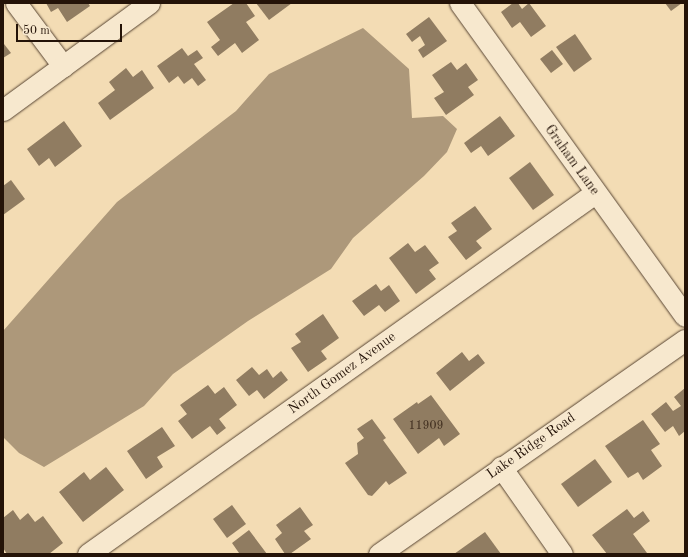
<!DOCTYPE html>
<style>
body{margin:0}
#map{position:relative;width:688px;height:557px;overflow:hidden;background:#f3dcb4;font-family:"Old Standard TT",serif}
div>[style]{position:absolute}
.water>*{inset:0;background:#ad987a}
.building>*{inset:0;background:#907c61}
.roads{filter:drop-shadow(0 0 1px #584533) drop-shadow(0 0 1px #584533)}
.minor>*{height:21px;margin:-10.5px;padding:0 10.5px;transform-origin:10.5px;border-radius:10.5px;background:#f7e8ce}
span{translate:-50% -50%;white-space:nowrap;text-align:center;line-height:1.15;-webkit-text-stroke:3.5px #f7e8ce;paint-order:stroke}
.number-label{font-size:12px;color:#3f2d1e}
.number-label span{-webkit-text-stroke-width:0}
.street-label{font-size:14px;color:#241308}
.frame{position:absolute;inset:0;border:4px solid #241308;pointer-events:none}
.scale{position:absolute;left:16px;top:24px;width:106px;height:18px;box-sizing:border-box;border:2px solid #241308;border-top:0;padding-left:5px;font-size:12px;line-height:14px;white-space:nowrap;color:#241308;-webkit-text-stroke:3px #f7e8ce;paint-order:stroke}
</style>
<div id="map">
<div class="water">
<div style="clip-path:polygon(363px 28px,409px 69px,412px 118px,443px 116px,457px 129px,447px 152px,424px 176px,353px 238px,331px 269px,248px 321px,173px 374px,144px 406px,44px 467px,19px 453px,3px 437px,3px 331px,117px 202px,236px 111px,269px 74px)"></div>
</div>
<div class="building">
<div style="clip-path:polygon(46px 3px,88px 3px,90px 6px,67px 22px,58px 8px,51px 12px)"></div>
<div style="clip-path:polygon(234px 3px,246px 3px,255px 16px,246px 22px,259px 40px,242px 53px,235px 43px,218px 56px,211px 47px,220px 40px,207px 22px)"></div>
<div style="clip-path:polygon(256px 3px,292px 3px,269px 20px)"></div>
<div style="clip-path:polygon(513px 3px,518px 3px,522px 9px,529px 3px,546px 26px,531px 37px,520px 22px,512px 28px,501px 12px)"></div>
<div style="clip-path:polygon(665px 3px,682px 3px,671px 11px)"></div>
<div style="clip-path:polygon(429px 17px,447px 41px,423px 58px,418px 50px,425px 45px,420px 36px,412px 42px,406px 34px)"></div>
<div style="clip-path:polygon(575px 34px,592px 59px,574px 72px,556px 47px)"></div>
<div style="clip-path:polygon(4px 44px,11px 53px,3px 58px,3px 45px)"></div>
<div style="clip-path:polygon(182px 48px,188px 56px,197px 50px,203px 58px,194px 64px,206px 80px,198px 86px,192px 78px,184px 84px,178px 76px,169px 83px,157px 66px)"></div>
<div style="clip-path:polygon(552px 50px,563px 64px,551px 73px,540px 59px)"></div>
<div style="clip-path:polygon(451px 62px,457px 70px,466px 63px,478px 80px,468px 87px,474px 95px,446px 115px,434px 98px,444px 92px,432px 75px)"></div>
<div style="clip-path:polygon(126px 68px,133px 77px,142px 70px,154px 88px,110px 120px,98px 103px,115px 90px,109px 82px)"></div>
<div style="clip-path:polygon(500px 116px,515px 136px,488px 156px,481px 146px,471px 153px,464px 143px)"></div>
<div style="clip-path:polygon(64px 121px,82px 146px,55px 167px,49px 158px,39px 166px,27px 149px)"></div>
<div style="clip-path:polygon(530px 162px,554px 195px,533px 210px,509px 178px)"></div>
<div style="clip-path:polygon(11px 180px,25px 199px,3px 215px,3px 186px)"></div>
<div style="clip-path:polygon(475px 206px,492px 229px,476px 241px,482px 248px,466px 260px,448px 237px,457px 231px,451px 223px)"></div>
<div style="clip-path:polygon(408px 243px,415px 252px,425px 245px,439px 263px,429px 270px,436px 279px,416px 294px,389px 258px)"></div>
<div style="clip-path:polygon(376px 284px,381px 291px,389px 285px,400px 301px,385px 312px,379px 305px,364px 316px,352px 301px)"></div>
<div style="clip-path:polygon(323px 314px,339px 338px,321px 351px,327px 359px,308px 372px,291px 348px,301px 342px,295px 334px)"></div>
<div style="clip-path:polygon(462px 352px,469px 361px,478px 354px,485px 363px,450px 391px,436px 373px)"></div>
<div style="clip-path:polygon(252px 367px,259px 375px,267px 369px,273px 378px,281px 371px,288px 380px,264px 399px,257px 390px,249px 396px,236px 380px)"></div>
<div style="clip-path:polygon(208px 385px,215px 394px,224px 387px,237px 405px,219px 419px,226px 428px,217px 435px,210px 426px,192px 439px,178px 421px,187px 414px,180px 405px)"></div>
<div style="clip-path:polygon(685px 388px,685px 431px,679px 436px,673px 426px,665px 432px,651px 414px,666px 402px,673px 411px,681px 406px,674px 397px)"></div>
<div style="clip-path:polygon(431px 395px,460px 434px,444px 446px,439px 438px,418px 454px,393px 419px,417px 402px,418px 404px)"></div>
<div style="clip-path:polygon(372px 419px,386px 438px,383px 440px,407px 473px,389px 485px,386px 481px,372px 496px,368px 495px,345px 463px,358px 454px,357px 443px,364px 438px,357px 429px)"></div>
<div style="clip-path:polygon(643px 420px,660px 444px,651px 450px,662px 466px,643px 480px,638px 472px,628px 478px,605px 446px)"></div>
<div style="clip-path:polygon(162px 427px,175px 446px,157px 457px,163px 467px,146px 479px,127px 451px)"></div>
<div style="clip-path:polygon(595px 459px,612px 482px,578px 507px,561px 484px)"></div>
<div style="clip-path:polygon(106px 467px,124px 490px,83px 522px,59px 492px,84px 472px,90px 480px)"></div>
<div style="clip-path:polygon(232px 505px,246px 524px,227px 538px,213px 519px)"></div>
<div style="clip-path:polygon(300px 507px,313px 525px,304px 531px,311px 539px,290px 554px,285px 554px,275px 539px,282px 533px,276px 525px)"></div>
<div style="clip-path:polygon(627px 509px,634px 518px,643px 511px,650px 521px,633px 534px,647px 553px,607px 554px,592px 535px)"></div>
<div style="clip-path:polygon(13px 510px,20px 520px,28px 513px,35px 522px,43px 516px,63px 543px,49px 554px,7px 554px,3px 548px,3px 518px)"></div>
<div style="clip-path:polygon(249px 530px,267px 554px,237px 554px,239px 553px,232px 543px)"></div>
<div style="clip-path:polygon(485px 532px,501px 554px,454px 554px)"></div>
</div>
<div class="roads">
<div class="minor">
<div style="left:16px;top:3px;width:79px;rotate:53.3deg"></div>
<div style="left:460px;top:3px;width:385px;rotate:54.3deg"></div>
<div style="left:3px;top:110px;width:181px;rotate:-36.2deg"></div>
<div style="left:501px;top:467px;width:106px;rotate:55deg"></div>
<div style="left:88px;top:554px;width:622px;rotate:-35.45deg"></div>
<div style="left:379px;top:554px;width:373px;rotate:-35deg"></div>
</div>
</div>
<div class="number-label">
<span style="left:426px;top:427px">11909</span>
</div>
<div class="street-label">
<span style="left:572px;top:160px;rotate:54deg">Graham Lane</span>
<span style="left:342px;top:373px;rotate:-36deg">North Gomez Avenue</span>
<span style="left:531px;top:446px;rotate:-35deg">Lake Ridge Road</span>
</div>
<div class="frame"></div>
<div class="scale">50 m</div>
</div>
